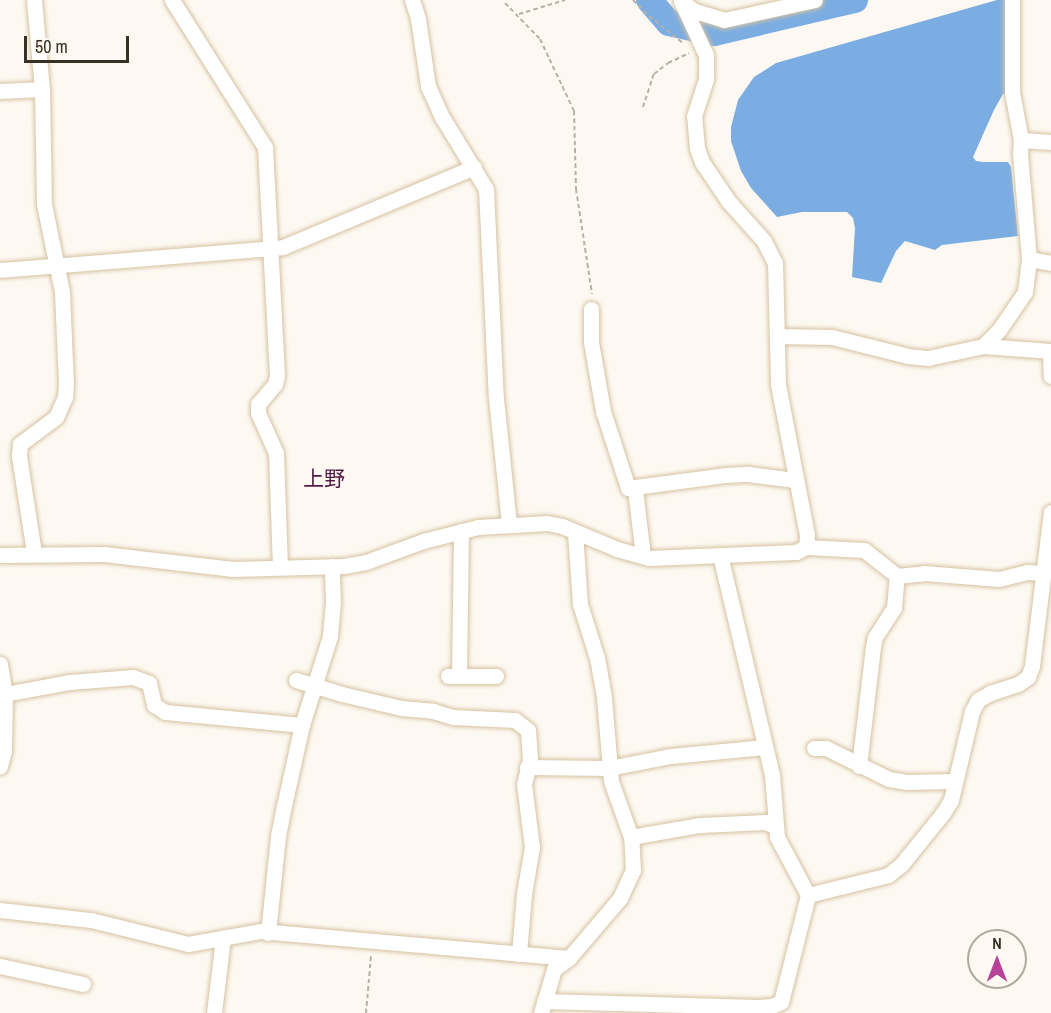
<!DOCTYPE html>
<meta charset="utf-8">
<style>
body{margin:0}
#map{position:relative;width:1051px;height:1013px;overflow:hidden;background:#fdf9f2;font-family:"Archivo Narrow","Noto Sans JP",sans-serif}
div>[style]{position:absolute}
.water>*{inset:0;background:#7cade2}
.river>*{height:26px;margin:-13px;padding:0 13px;transform-origin:13px;border-radius:13px;background:#7cade2}
.path>*{height:2px;margin-top:-1px;transform-origin:0;background:repeating-linear-gradient(90deg,#b6b1a8 0 4.5px,transparent 0 7.5px)}
.roads{filter:drop-shadow(0 0 2px #d5c2a1) drop-shadow(0 0 2px #d5c2a1)}
.minor>*{height:15px;margin:-7.5px;padding:0 7.5px;transform-origin:7.5px;border-radius:7.5px;background:#fff}
span{translate:-50% -50%;white-space:nowrap;text-align:center;line-height:1.15;-webkit-text-stroke:5px #fdf9f2;paint-order:stroke}
.quarter-label{font-size:21px;color:#511942}
.north{position:absolute;left:967px;top:929px;width:60px;height:60px;box-sizing:border-box;background:#fdf9f2;border:2px solid #aea99f;border-radius:50%;rotate:0deg;font-size:16px;font-weight:700;line-height:24px;text-align:center;color:#373023}
.north::after{content:'';display:block;margin:auto;width:21px;height:27px;background:#b74197;clip-path:polygon(50% 0,100% 100%,50% 72%,0 100%)}
.scale{position:absolute;left:24px;top:36px;width:105px;height:27px;box-sizing:border-box;border:3px solid #373023;border-top:0;padding-left:8px;font-size:18px;line-height:21px;white-space:nowrap;color:#373023;-webkit-text-stroke:4px #fdf9f2;paint-order:stroke}
</style>
<div id="map">
<div class="water">
<div style="clip-path:polygon(997px 0,1007px 0,1007px 94px,1003px 94px,994px 110px,973px 157px,976px 161px,983px 162px,1008px 162px,1011px 167px,1018px 236px,942px 245px,935px 250px,905px 241px,896px 251px,881px 283px,852px 277px,855px 228px,853px 218px,847px 212px,802px 212px,777px 217px,751px 188px,741px 171px,731px 141px,731px 127px,738px 100px,754px 77px,776px 63px)"></div>
</div>
<div class="river">
<div style="left:649px;top:0;width:30px;rotate:49deg"></div>
<div style="left:669px;top:23px;width:46px;rotate:12.5deg"></div>
<div style="left:714px;top:33px;width:145px;rotate:-13.2deg"></div>
</div>
<div class="path">
<div style="left:633px;top:0;width:23px;rotate:45deg"></div>
<div style="left:649px;top:16px;width:43px;rotate:38.5deg"></div>
<div style="left:505px;top:3px;width:50px;rotate:45.8deg"></div>
<div style="left:540px;top:39px;width:80px;rotate:64.7deg"></div>
<div style="left:574px;top:111px;width:78px;rotate:88.5deg"></div>
<div style="left:576px;top:189px;width:106px;rotate:81.3deg"></div>
<div style="left:519px;top:14px;width:48px;rotate:-16.9deg"></div>
<div style="left:643px;top:107px;width:35px;rotate:-72deg"></div>
<div style="left:654px;top:74px;width:18px;rotate:-38deg"></div>
<div style="left:668px;top:63px;width:23px;rotate:-25deg"></div>
<div style="left:366px;top:1013px;width:57px;rotate:-85deg"></div>
</div>
<div class="roads">
<div class="minor">
<div style="left:34px;top:0;width:89px;rotate:84.9deg"></div>
<div style="left:42px;top:89px;width:115px;rotate:89deg"></div>
<div style="left:44px;top:204px;width:90px;rotate:78.4deg"></div>
<div style="left:62px;top:292px;width:92px;rotate:87.5deg"></div>
<div style="left:66px;top:384px;width:13px;rotate:94deg"></div>
<div style="left:65px;top:397px;width:22px;rotate:114deg"></div>
<div style="left:56px;top:417px;width:45px;rotate:143.1deg"></div>
<div style="left:20px;top:444px;width:12px;rotate:95deg"></div>
<div style="left:19px;top:456px;width:98px;rotate:81.2deg"></div>
<div style="left:172px;top:0;width:174px;rotate:57.7deg"></div>
<div style="left:265px;top:147px;width:229px;rotate:87deg"></div>
<div style="left:277px;top:376px;width:8px;rotate:104deg"></div>
<div style="left:275px;top:384px;width:26px;rotate:130deg"></div>
<div style="left:258px;top:404px;width:9px;rotate:90deg"></div>
<div style="left:258px;top:413px;width:44px;rotate:65.8deg"></div>
<div style="left:276px;top:453px;width:114px;rotate:88deg"></div>
<div style="left:412px;top:0;width:20px;rotate:72deg"></div>
<div style="left:418px;top:19px;width:68px;rotate:81.5deg"></div>
<div style="left:428px;top:86px;width:34px;rotate:66deg"></div>
<div style="left:442px;top:117px;width:84px;rotate:58.6deg"></div>
<div style="left:486px;top:189px;width:209px;rotate:87.3deg"></div>
<div style="left:496px;top:398px;width:127px;rotate:84.1deg"></div>
<div style="left:1012px;top:0;width:92px;rotate:90deg"></div>
<div style="left:1012px;top:92px;width:49px;rotate:79.4deg"></div>
<div style="left:1021px;top:140px;width:14px;rotate:94deg"></div>
<div style="left:1020px;top:154px;width:105px;rotate:85.1deg"></div>
<div style="left:1029px;top:259px;width:22px;rotate:10deg"></div>
<div style="left:681px;top:1px;width:17px;rotate:36deg"></div>
<div style="left:695px;top:11px;width:30px;rotate:17deg"></div>
<div style="left:724px;top:20px;width:93px;rotate:-12.4deg"></div>
<div style="left:0;top:91px;width:42px;rotate:-2.7deg"></div>
<div style="left:1021px;top:140px;width:30px;rotate:4deg"></div>
<div style="left:0;top:270px;width:284px;rotate:-4.6deg"></div>
<div style="left:283px;top:247px;width:207px;rotate:-22.7deg"></div>
<div style="left:591px;top:309px;width:33px;rotate:90deg"></div>
<div style="left:591px;top:342px;width:70px;rotate:80.1deg"></div>
<div style="left:603px;top:411px;width:81px;rotate:72deg"></div>
<div style="left:628px;top:488px;width:99px;rotate:-7.6deg"></div>
<div style="left:726px;top:475px;width:22px;rotate:-3deg"></div>
<div style="left:748px;top:474px;width:47px;rotate:7.3deg"></div>
<div style="left:777px;top:336px;width:55px;rotate:1deg"></div>
<div style="left:832px;top:337px;width:78px;rotate:14deg"></div>
<div style="left:908px;top:356px;width:20px;rotate:6deg"></div>
<div style="left:928px;top:358px;width:56px;rotate:-12.3deg"></div>
<div style="left:983px;top:346px;width:23px;rotate:-45deg"></div>
<div style="left:999px;top:330px;width:46px;rotate:-55.6deg"></div>
<div style="left:1025px;top:292px;width:33px;rotate:-83deg"></div>
<div style="left:983px;top:346px;width:68px;rotate:4.2deg"></div>
<div style="left:1050px;top:351px;width:25px;rotate:88deg"></div>
<div style="left:635px;top:489px;width:67px;rotate:83.2deg"></div>
<div style="left:806px;top:547px;width:58px;rotate:3deg"></div>
<div style="left:864px;top:550px;width:42px;rotate:38.2deg"></div>
<div style="left:897px;top:576px;width:27px;rotate:-6deg"></div>
<div style="left:924px;top:573px;width:75px;rotate:4.6deg"></div>
<div style="left:999px;top:579px;width:29px;rotate:-14deg"></div>
<div style="left:1027px;top:572px;width:16px;rotate:4deg"></div>
<div style="left:0;top:555px;width:104px;rotate:-0.6deg"></div>
<div style="left:104px;top:554px;width:130px;rotate:6.6deg"></div>
<div style="left:233px;top:569px;width:111px;rotate:-1.5deg"></div>
<div style="left:344px;top:566px;width:22px;rotate:-10deg"></div>
<div style="left:366px;top:562px;width:61px;rotate:-20.2deg"></div>
<div style="left:423px;top:541px;width:57px;rotate:-14.3deg"></div>
<div style="left:478px;top:527px;width:69px;rotate:-3.3deg"></div>
<div style="left:547px;top:523px;width:15px;rotate:11deg"></div>
<div style="left:562px;top:526px;width:60px;rotate:22.7deg"></div>
<div style="left:617px;top:549px;width:33px;rotate:16deg"></div>
<div style="left:649px;top:558px;width:147px;rotate:-2.3deg"></div>
<div style="left:796px;top:552px;width:11px;rotate:-27deg"></div>
<div style="left:806px;top:547px;width:12px;rotate:-85deg"></div>
<div style="left:807px;top:535px;width:154px;rotate:-100.9deg"></div>
<div style="left:778px;top:384px;width:121px;rotate:-91.4deg"></div>
<div style="left:775px;top:263px;width:25px;rotate:-117deg"></div>
<div style="left:764px;top:241px;width:52px;rotate:-131.9deg"></div>
<div style="left:729px;top:202px;width:48px;rotate:-124deg"></div>
<div style="left:702px;top:162px;width:15px;rotate:-110deg"></div>
<div style="left:697px;top:148px;width:32px;rotate:-95deg"></div>
<div style="left:694px;top:116px;width:39px;rotate:-72deg"></div>
<div style="left:706px;top:79px;width:24px;rotate:-90deg"></div>
<div style="left:706px;top:55px;width:60px;rotate:-114.8deg"></div>
<div style="left:0;top:664px;width:30px;rotate:81deg"></div>
<div style="left:5px;top:694px;width:57px;rotate:91deg"></div>
<div style="left:4px;top:751px;width:16px;rotate:105deg"></div>
<div style="left:448px;top:676px;width:48px"></div>
<div style="left:459px;top:676px;width:145px;rotate:-89.2deg"></div>
<div style="left:296px;top:680px;width:48px;rotate:16.9deg"></div>
<div style="left:342px;top:694px;width:61px;rotate:13.3deg"></div>
<div style="left:401px;top:708px;width:32px;rotate:5deg"></div>
<div style="left:433px;top:711px;width:21px;rotate:17deg"></div>
<div style="left:453px;top:717px;width:62px;rotate:2.8deg"></div>
<div style="left:515px;top:720px;width:16px;rotate:38deg"></div>
<div style="left:528px;top:730px;width:30px;rotate:86deg"></div>
<div style="left:530px;top:760px;width:25px;rotate:104deg"></div>
<div style="left:524px;top:784px;width:64px;rotate:82.8deg"></div>
<div style="left:532px;top:847px;width:48px;rotate:99.7deg"></div>
<div style="left:524px;top:894px;width:60px;rotate:94.8deg"></div>
<div style="left:5px;top:694px;width:66px;rotate:-10.5deg"></div>
<div style="left:70px;top:682px;width:63px;rotate:-4.5deg"></div>
<div style="left:133px;top:677px;width:17px;rotate:21deg"></div>
<div style="left:149px;top:683px;width:23px;rotate:77deg"></div>
<div style="left:154px;top:705px;width:13px;rotate:32deg"></div>
<div style="left:165px;top:712px;width:138px;rotate:5.4deg"></div>
<div style="left:814px;top:748px;width:12px"></div>
<div style="left:826px;top:748px;width:70px;rotate:26.2deg"></div>
<div style="left:889px;top:779px;width:17px;rotate:10deg"></div>
<div style="left:906px;top:782px;width:49px;rotate:-1.2deg"></div>
<div style="left:859px;top:766px;width:120px;rotate:-83.3deg"></div>
<div style="left:873px;top:647px;width:10px;rotate:-79deg"></div>
<div style="left:875px;top:637px;width:35px;rotate:-57deg"></div>
<div style="left:894px;top:608px;width:32px;rotate:-85deg"></div>
<div style="left:527px;top:767px;width:82px;rotate:0.7deg"></div>
<div style="left:609px;top:768px;width:63px;rotate:-11deg"></div>
<div style="left:671px;top:756px;width:94px;rotate:-5.5deg"></div>
<div style="left:631px;top:837px;width:70px;rotate:-9.9deg"></div>
<div style="left:700px;top:825px;width:66px;rotate:-2.6deg"></div>
<div style="left:766px;top:822px;width:9px;rotate:27deg"></div>
<div style="left:808px;top:895px;width:82px;rotate:-14deg"></div>
<div style="left:888px;top:875px;width:16px;rotate:-38deg"></div>
<div style="left:901px;top:865px;width:67px;rotate:-51.1deg"></div>
<div style="left:943px;top:813px;width:15px;rotate:-58deg"></div>
<div style="left:951px;top:800px;width:91px;rotate:-76.7deg"></div>
<div style="left:972px;top:711px;width:13px;rotate:-61deg"></div>
<div style="left:978px;top:700px;width:14px;rotate:-30deg"></div>
<div style="left:990px;top:693px;width:29px;rotate:-18deg"></div>
<div style="left:1018px;top:684px;width:12px;rotate:-35deg"></div>
<div style="left:1028px;top:677px;width:12px;rotate:-70deg"></div>
<div style="left:1032px;top:666px;width:155px;rotate:-83deg"></div>
<div style="left:0;top:910px;width:92px;rotate:6.3deg"></div>
<div style="left:91px;top:920px;width:100px;rotate:13.9deg"></div>
<div style="left:188px;top:944px;width:73px;rotate:-10.2deg"></div>
<div style="left:260px;top:931px;width:310px;rotate:5deg"></div>
<div style="left:268px;top:933px;width:98px;rotate:-84.1deg"></div>
<div style="left:278px;top:836px;width:31px;rotate:-79deg"></div>
<div style="left:284px;top:806px;width:83px;rotate:-77.5deg"></div>
<div style="left:302px;top:725px;width:93px;rotate:-72.5deg"></div>
<div style="left:330px;top:636px;width:33px;rotate:-85deg"></div>
<div style="left:333px;top:603px;width:37px;rotate:-92deg"></div>
<div style="left:0;top:966px;width:85px;rotate:12.2deg"></div>
<div style="left:544px;top:1001px;width:214px;rotate:1.6deg"></div>
<div style="left:758px;top:1007px;width:14px;rotate:-4deg"></div>
<div style="left:772px;top:1006px;width:10px;rotate:-24deg"></div>
<div style="left:781px;top:1002px;width:110px;rotate:-75.8deg"></div>
<div style="left:808px;top:895px;width:66px;rotate:-118.1deg"></div>
<div style="left:777px;top:837px;width:62px;rotate:-94.6deg"></div>
<div style="left:772px;top:775px;width:226px;rotate:-103.3deg"></div>
<div style="left:214px;top:1013px;width:76px;rotate:-83.2deg"></div>
<div style="left:541px;top:1013px;width:46px;rotate:-73.5deg"></div>
<div style="left:554px;top:969px;width:19px;rotate:-36deg"></div>
<div style="left:569px;top:958px;width:79px;rotate:-49.6deg"></div>
<div style="left:620px;top:898px;width:31px;rotate:-65deg"></div>
<div style="left:633px;top:870px;width:33px;rotate:-93deg"></div>
<div style="left:631px;top:837px;width:59px;rotate:-109.7deg"></div>
<div style="left:611px;top:781px;width:84px;rotate:-94.8deg"></div>
<div style="left:604px;top:697px;width:40px;rotate:-100deg"></div>
<div style="left:597px;top:658px;width:57px;rotate:-107.5deg"></div>
<div style="left:580px;top:604px;width:71px;rotate:-94deg"></div>
</div>
</div>
<div class="quarter-label">
<span style="left:324px;top:479px">上野</span>
</div>
<div class="north">N</div>
<div class="scale">50 m</div>
</div>
